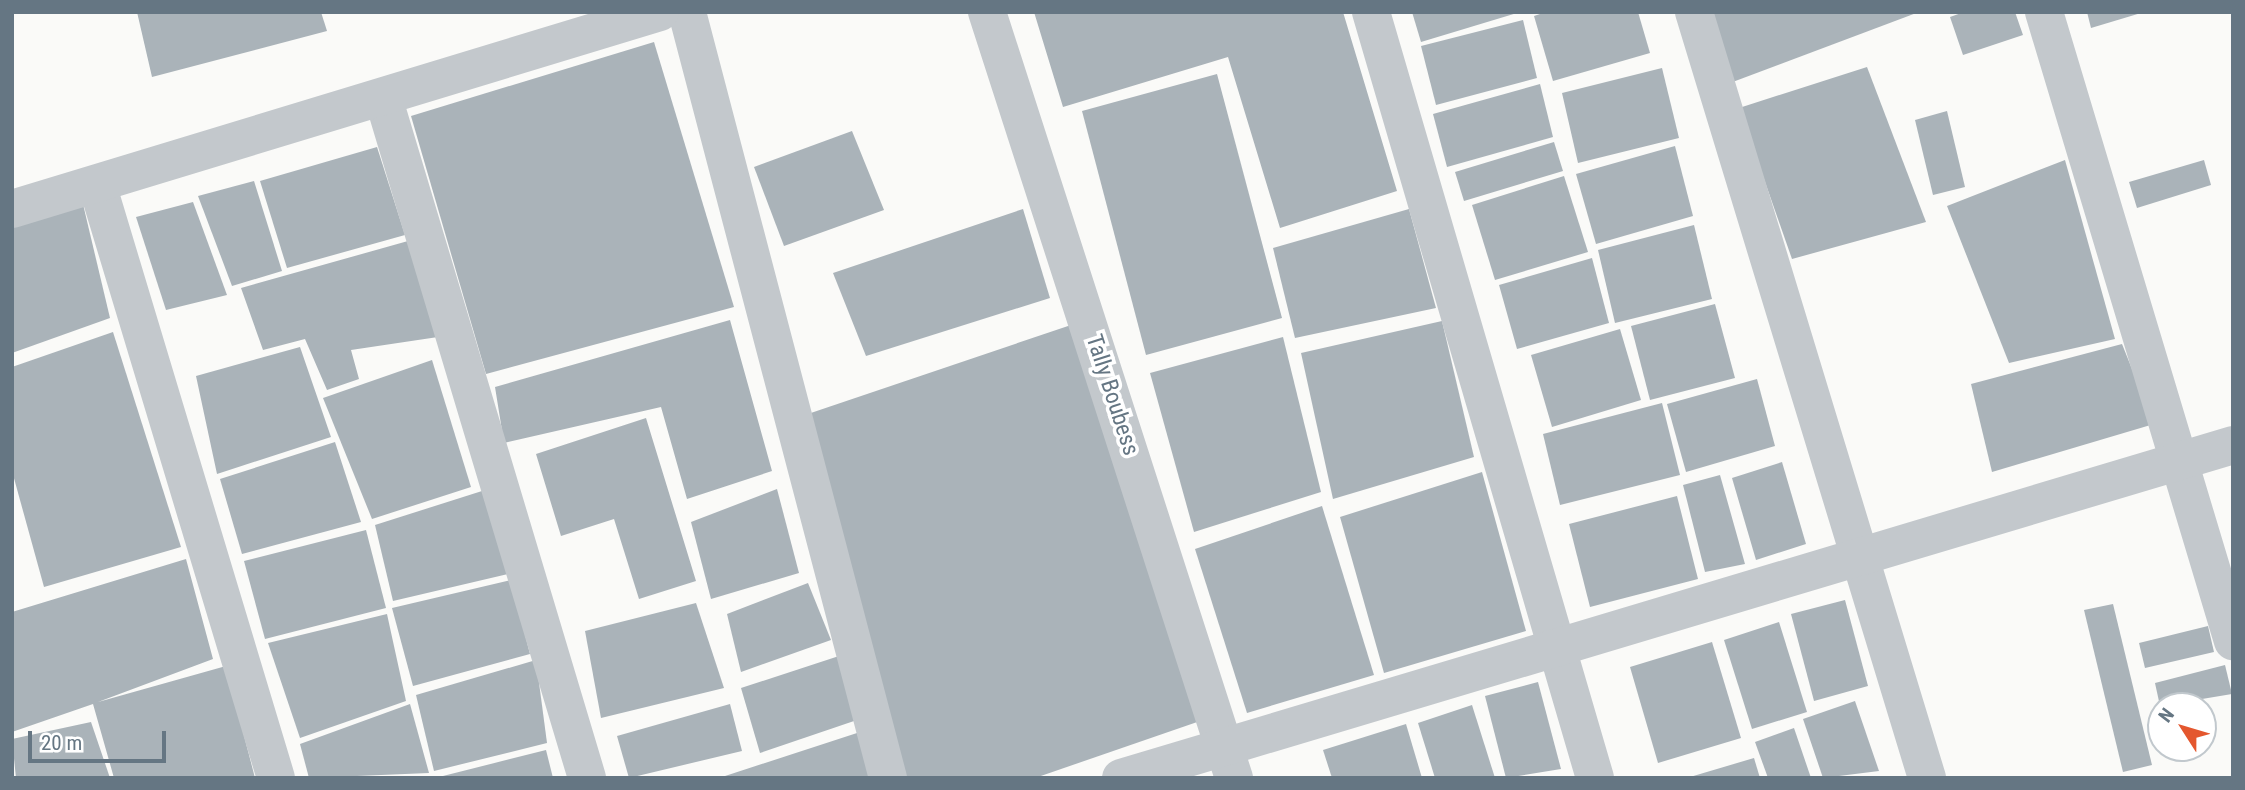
<!DOCTYPE html>
<style>
body{margin:0}
#map{position:relative;width:2245px;height:790px;overflow:hidden;background:#fafaf8;font-family:"Roboto Condensed",sans-serif}
div>[style]{position:absolute}
.building>*{inset:0;background:#aab3b9}
.minor>*{height:38px;margin:-19px;padding:0 19px;transform-origin:19px;border-radius:19px;background:#c3c8cc}
span{translate:-50% -50%;white-space:nowrap;text-align:center;line-height:1.15;-webkit-text-stroke:7px #fff;paint-order:stroke}
.street-label{font-size:23px;color:#657683}
.frame{position:absolute;inset:0;border:14px solid #657683;pointer-events:none}
.north{position:absolute;left:2147px;top:692px;width:70px;height:70px;box-sizing:border-box;background:#fff;border:2px solid #c1c8cd;border-radius:50%;rotate:307deg;font-size:19px;font-weight:700;line-height:28px;text-align:center;color:#657683}
.north::after{content:'';display:block;margin:auto;width:24px;height:32px;background:#e4572e;clip-path:polygon(50% 0,100% 100%,50% 72%,0 100%)}
.scale{position:absolute;left:28px;top:731px;width:138px;height:32px;box-sizing:border-box;border:4px solid #657683;border-top:0;padding-left:9px;font-size:21px;line-height:24px;white-space:nowrap;color:#657683;-webkit-text-stroke:5px #fff;paint-order:stroke}
</style>
<div id="map">
<div class="building">
<div style="clip-path:polygon(137px 12px,321px 12px,327px 31px,152px 77px)"></div>
<div style="clip-path:polygon(1034px 12px,1343px 12px,1397px 191px,1280px 228px,1228px 57px,1063px 107px)"></div>
<div style="clip-path:polygon(1412px 12px,1517px 12px,1517px 13px,1421px 42px)"></div>
<div style="clip-path:polygon(1546px 12px,1638px 12px,1650px 53px,1553px 81px,1534px 16px)"></div>
<div style="clip-path:polygon(1710px 12px,1919px 12px,1730px 83px)"></div>
<div style="clip-path:polygon(1964px 12px,2015px 12px,2023px 35px,1963px 55px,1950px 17px)"></div>
<div style="clip-path:polygon(2087px 12px,2140px 12px,2141px 13px,2091px 28px)"></div>
<div style="clip-path:polygon(1523px 20px,1537px 78px,1436px 105px,1421px 46px)"></div>
<div style="clip-path:polygon(654px 42px,734px 307px,486px 374px,411px 116px)"></div>
<div style="clip-path:polygon(1867px 67px,1926px 222px,1792px 259px,1739px 108px)"></div>
<div style="clip-path:polygon(1662px 68px,1679px 138px,1578px 163px,1562px 93px)"></div>
<div style="clip-path:polygon(1217px 74px,1282px 318px,1146px 355px,1082px 111px)"></div>
<div style="clip-path:polygon(1540px 84px,1553px 137px,1447px 167px,1433px 114px)"></div>
<div style="clip-path:polygon(1947px 111px,1965px 187px,1933px 195px,1915px 120px)"></div>
<div style="clip-path:polygon(852px 131px,884px 210px,784px 246px,754px 167px)"></div>
<div style="clip-path:polygon(1554px 142px,1563px 171px,1464px 201px,1455px 172px)"></div>
<div style="clip-path:polygon(1675px 146px,1693px 216px,1596px 244px,1576px 174px)"></div>
<div style="clip-path:polygon(377px 147px,405px 235px,287px 268px,260px 181px)"></div>
<div style="clip-path:polygon(2065px 160px,2115px 339px,2009px 363px,1947px 206px)"></div>
<div style="clip-path:polygon(2204px 160px,2211px 185px,2137px 208px,2129px 182px)"></div>
<div style="clip-path:polygon(1564px 176px,1588px 252px,1495px 280px,1472px 205px)"></div>
<div style="clip-path:polygon(254px 181px,282px 271px,232px 286px,198px 196px)"></div>
<div style="clip-path:polygon(82px 200px,110px 318px,12px 353px,12px 224px)"></div>
<div style="clip-path:polygon(193px 202px,227px 295px,166px 310px,136px 217px)"></div>
<div style="clip-path:polygon(1023px 209px,1050px 298px,866px 356px,833px 273px)"></div>
<div style="clip-path:polygon(1409px 209px,1436px 308px,1295px 338px,1273px 248px)"></div>
<div style="clip-path:polygon(1694px 225px,1712px 299px,1615px 323px,1598px 250px)"></div>
<div style="clip-path:polygon(408px 241px,438px 337px,351px 350px,359px 379px,327px 390px,305px 339px,263px 350px,241px 288px)"></div>
<div style="clip-path:polygon(1592px 258px,1609px 323px,1517px 349px,1499px 285px)"></div>
<div style="clip-path:polygon(1715px 304px,1735px 378px,1650px 400px,1631px 326px)"></div>
<div style="clip-path:polygon(730px 320px,772px 471px,687px 499px,661px 407px,504px 443px,495px 387px)"></div>
<div style="clip-path:polygon(1442px 321px,1474px 457px,1333px 499px,1301px 353px)"></div>
<div style="clip-path:polygon(1077px 323px,1203px 720px,1035px 778px,895px 778px,796px 418px)"></div>
<div style="clip-path:polygon(1620px 329px,1641px 400px,1552px 427px,1531px 355px)"></div>
<div style="clip-path:polygon(113px 332px,181px 547px,44px 587px,12px 471px,12px 367px)"></div>
<div style="clip-path:polygon(1283px 337px,1321px 492px,1194px 532px,1150px 373px)"></div>
<div style="clip-path:polygon(2122px 344px,2154px 424px,1992px 472px,1971px 384px)"></div>
<div style="clip-path:polygon(300px 347px,331px 437px,217px 474px,196px 376px)"></div>
<div style="clip-path:polygon(432px 360px,471px 487px,372px 519px,323px 398px)"></div>
<div style="clip-path:polygon(1757px 379px,1775px 446px,1686px 472px,1667px 404px)"></div>
<div style="clip-path:polygon(1662px 403px,1680px 475px,1560px 505px,1543px 434px)"></div>
<div style="clip-path:polygon(646px 418px,696px 581px,639px 599px,614px 519px,561px 536px,536px 454px)"></div>
<div style="clip-path:polygon(335px 442px,361px 522px,242px 554px,220px 479px)"></div>
<div style="clip-path:polygon(1782px 462px,1806px 544px,1756px 560px,1732px 478px)"></div>
<div style="clip-path:polygon(1482px 472px,1526px 631px,1384px 673px,1340px 517px)"></div>
<div style="clip-path:polygon(1720px 475px,1745px 564px,1705px 572px,1683px 485px)"></div>
<div style="clip-path:polygon(777px 489px,799px 573px,711px 599px,691px 522px)"></div>
<div style="clip-path:polygon(482px 491px,508px 574px,393px 601px,375px 525px)"></div>
<div style="clip-path:polygon(1677px 496px,1698px 579px,1590px 607px,1569px 524px)"></div>
<div style="clip-path:polygon(1322px 506px,1374px 675px,1247px 713px,1195px 549px)"></div>
<div style="clip-path:polygon(366px 530px,386px 608px,265px 639px,244px 561px)"></div>
<div style="clip-path:polygon(186px 559px,213px 659px,98px 702px,226px 666px,255px 778px,114px 778px,93px 704px,12px 732px,12px 612px)"></div>
<div style="clip-path:polygon(511px 580px,530px 654px,413px 686px,392px 608px)"></div>
<div style="clip-path:polygon(808px 583px,831px 640px,741px 672px,727px 614px)"></div>
<div style="clip-path:polygon(1845px 600px,1868px 686px,1814px 701px,1791px 614px)"></div>
<div style="clip-path:polygon(696px 603px,724px 688px,601px 718px,585px 631px)"></div>
<div style="clip-path:polygon(2113px 604px,2152px 765px,2123px 772px,2084px 610px)"></div>
<div style="clip-path:polygon(387px 614px,406px 701px,300px 738px,268px 643px)"></div>
<div style="clip-path:polygon(1779px 622px,1807px 712px,1752px 729px,1724px 640px)"></div>
<div style="clip-path:polygon(2208px 626px,2214px 652px,2145px 668px,2139px 643px)"></div>
<div style="clip-path:polygon(1712px 642px,1741px 738px,1658px 763px,1630px 667px)"></div>
<div style="clip-path:polygon(839px 656px,857px 720px,760px 753px,741px 688px)"></div>
<div style="clip-path:polygon(536px 660px,547px 743px,434px 771px,416px 695px)"></div>
<div style="clip-path:polygon(2225px 665px,2232px 694px,2160px 706px,2155px 683px)"></div>
<div style="clip-path:polygon(1538px 682px,1561px 769px,1506px 778px,1485px 696px)"></div>
<div style="clip-path:polygon(1855px 701px,1879px 771px,1823px 778px,1803px 719px)"></div>
<div style="clip-path:polygon(410px 704px,429px 773px,309px 778px,300px 744px)"></div>
<div style="clip-path:polygon(730px 704px,742px 751px,629px 778px,617px 736px)"></div>
<div style="clip-path:polygon(1472px 705px,1495px 778px,1435px 778px,1418px 723px)"></div>
<div style="clip-path:polygon(91px 722px,110px 778px,16px 778px,12px 739px)"></div>
<div style="clip-path:polygon(1406px 724px,1422px 778px,1332px 778px,1323px 750px)"></div>
<div style="clip-path:polygon(1794px 728px,1811px 778px,1768px 778px,1755px 742px)"></div>
<div style="clip-path:polygon(857px 733px,872px 778px,722px 778px,722px 777px)"></div>
<div style="clip-path:polygon(546px 750px,553px 778px,439px 778px,439px 777px)"></div>
<div style="clip-path:polygon(1754px 758px,1760px 778px,1690px 778px,1690px 777px)"></div>
</div>
<div class="minor">
<div style="left:687px;top:12px;width:792px;rotate:75.3deg"></div>
<div style="left:987px;top:12px;width:805px;rotate:72.13deg"></div>
<div style="left:1371px;top:12px;width:798px;rotate:73.7deg"></div>
<div style="left:1694px;top:12px;width:801px;rotate:73.08deg"></div>
<div style="left:2044px;top:12px;width:657px;rotate:73.28deg"></div>
<div style="left:383px;top:97px;width:711px;rotate:73.32deg"></div>
<div style="left:97px;top:184px;width:620px;rotate:73.23deg"></div>
<div style="left:12px;top:209px;width:677px;rotate:-16.91deg"></div>
<div style="left:1121px;top:778px;width:1161px;rotate:-16.67deg"></div>
</div>
<div class="street-label">
<span style="left:1112px;top:395px;rotate:72deg">Tally Boubess</span>
</div>
<div class="frame"></div>
<div class="north">N</div>
<div class="scale">20 m</div>
</div>
